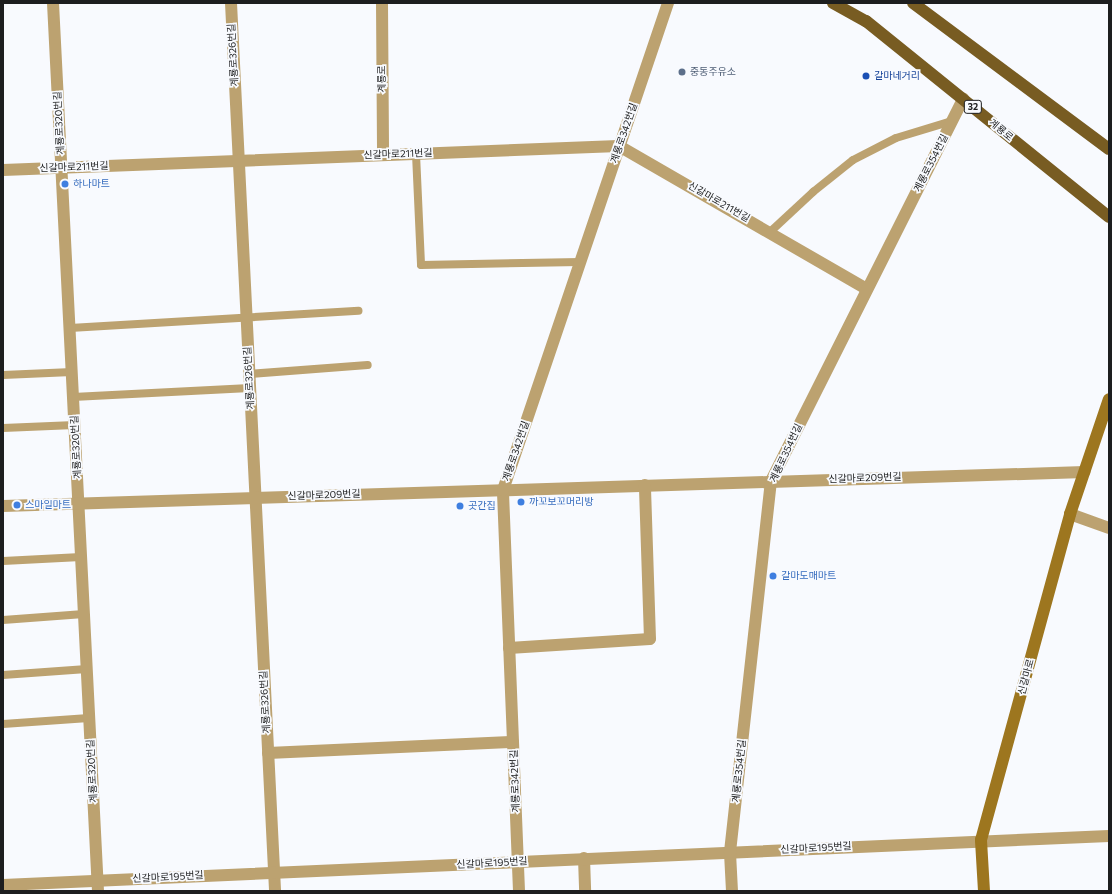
<!DOCTYPE html>
<meta charset="utf-8">
<style>
body{margin:0}
#map{position:relative;width:1112px;height:894px;overflow:hidden;background:#f8fafe;font-family:Commissioner,"Noto Sans KR",sans-serif}
div>[style]{position:absolute}
.lane>*{height:8px;margin:-4px;padding:0 4px;transform-origin:4px;border-radius:4px;background:#bca270}
.street>*{height:12px;margin:-6px;padding:0 6px;transform-origin:6px;border-radius:6px;background:#bca270}
.secondary>*{height:12px;margin:-6px;padding:0 6px;transform-origin:6px;border-radius:6px;background:#9d761f}
.primary>*{height:12px;margin:-6px;padding:0 6px;transform-origin:6px;border-radius:6px;background:#785c22}
.dots>*{width:11px;height:11px;translate:-50% -50%;box-sizing:border-box;border:2px solid #f8fafe;border-radius:50%}
span{translate:-50% -50%;white-space:nowrap;text-align:center;line-height:1.15;-webkit-text-stroke:3.5px #f8fafe;paint-order:stroke}
.shield-label span{padding:1px 3px;background:#f8fafe;border:1px solid;border-radius:3px;-webkit-text-stroke-width:0}
.shield-label{font-size:9px;color:#1d1e1f;font-weight:700}
.street-label{font-size:10px;color:#1d1e1f}
.service-label{font-size:10px;color:#4e5e75}
.left{translate:0 -50%;text-align:left}
.transit-label{font-size:10px;color:#164399}
.shop-label{font-size:10px;color:#366cbe}
.frame{position:absolute;inset:0;border:4px solid #1d1e1f;pointer-events:none}
</style>
<div id="map">
<div class="lane">
<div style="left:416px;top:154px;width:111px;rotate:87.4deg"></div>
<div style="left:421px;top:265px;width:159px;rotate:-1.1deg"></div>
<div style="left:770px;top:232px;width:59px;rotate:-42.9deg"></div>
<div style="left:813px;top:192px;width:51px;rotate:-38.7deg"></div>
<div style="left:853px;top:160px;width:48px;rotate:-27.1deg"></div>
<div style="left:896px;top:138px;width:59px;rotate:-16.9deg"></div>
<div style="left:70px;top:328px;width:289px;rotate:-3.4deg"></div>
<div style="left:249px;top:374px;width:119px;rotate:-4.3deg"></div>
<div style="left:3px;top:375px;width:69px;rotate:-2.5deg"></div>
<div style="left:73px;top:397px;width:177px;rotate:-2.9deg"></div>
<div style="left:3px;top:428px;width:72px;rotate:-2.4deg"></div>
<div style="left:3px;top:561px;width:78px;rotate:-2.9deg"></div>
<div style="left:3px;top:620px;width:81px;rotate:-4.2deg"></div>
<div style="left:3px;top:675px;width:84px;rotate:-4.1deg"></div>
<div style="left:3px;top:724px;width:86px;rotate:-4deg"></div>
</div>
<div class="street">
<div style="left:53px;top:3px;width:889px;rotate:87.1deg"></div>
<div style="left:231px;top:3px;width:889px;rotate:87.16deg"></div>
<div style="left:382px;top:3px;width:152px;rotate:89.6deg"></div>
<div style="left:3px;top:170px;width:616px;rotate:-2.23deg"></div>
<div style="left:619px;top:146px;width:286px;rotate:30deg"></div>
<div style="left:3px;top:506px;width:1082px;rotate:-1.8deg"></div>
<div style="left:1070px;top:514px;width:41px;rotate:19.7deg"></div>
<div style="left:509px;top:648px;width:141px;rotate:-3.7deg"></div>
<div style="left:650px;top:639px;width:154px;rotate:-91.9deg"></div>
<div style="left:268px;top:753px;width:245px;rotate:-2.6deg"></div>
<div style="left:584px;top:858px;width:33px;rotate:88deg"></div>
<div style="left:3px;top:885px;width:1107px;rotate:-2.54deg"></div>
<div style="left:519px;top:891px;width:401px;rotate:-92.3deg"></div>
<div style="left:503px;top:490px;width:514px;rotate:-71.28deg"></div>
<div style="left:732px;top:891px;width:39px;rotate:-93deg"></div>
<div style="left:730px;top:852px;width:373px;rotate:-83.7deg"></div>
<div style="left:771px;top:481px;width:428px;rotate:-63.3deg"></div>
</div>
<div class="secondary">
<div style="left:984px;top:891px;width:51px;rotate:-93.4deg"></div>
<div style="left:981px;top:840px;width:338px;rotate:-74.7deg"></div>
<div style="left:1070px;top:514px;width:121px;rotate:-71.3deg"></div>
</div>
<div class="primary">
<div style="left:833px;top:3px;width:38px;rotate:29deg"></div>
<div style="left:866px;top:21px;width:312px;rotate:38.9deg"></div>
<div style="left:913px;top:3px;width:244px;rotate:36.7deg"></div>
</div>
<div class="dots">
<div style="left:682px;top:72px;background:#5c6f8a"></div>
<div style="left:866px;top:76px;background:#1a4fb4"></div>
<div style="left:65px;top:184px;background:#3f7fe0"></div>
<div style="left:521px;top:502px;background:#3f7fe0"></div>
<div style="left:17px;top:505px;background:#3f7fe0"></div>
<div style="left:460px;top:506px;background:#3f7fe0"></div>
<div style="left:773px;top:576px;background:#3f7fe0"></div>
</div>
<div class="shield-label">
<span style="left:973px;top:107px">32</span>
</div>
<div class="street-label">
<span style="left:233px;top:55px;rotate:-93deg">계룡로326번길</span>
<span style="left:382px;top:79px;rotate:-90deg">계룡로</span>
<span style="left:59px;top:123px;rotate:-93deg">계룡로320번길</span>
<span style="left:1001px;top:130px;rotate:40deg">계룡로</span>
<span style="left:624px;top:133px;rotate:-71deg">계룡로342번길</span>
<span style="left:398px;top:154px;rotate:-2deg">신갈마로211번길</span>
<span style="left:931px;top:163px;rotate:-63deg">계룡로354번길</span>
<span style="left:74px;top:167px;rotate:-2deg">신갈마로211번길</span>
<span style="left:719px;top:202px;rotate:30deg">신갈마로211번길</span>
<span style="left:249px;top:378px;rotate:-93deg">계룡로326번길</span>
<span style="left:76px;top:447px;rotate:-93deg">계룡로320번길</span>
<span style="left:516px;top:451px;rotate:-71deg">계룡로342번길</span>
<span style="left:786px;top:453px;rotate:-65deg">계룡로354번길</span>
<span style="left:865px;top:478px;rotate:-2deg">신갈마로209번길</span>
<span style="left:324px;top:495px;rotate:-2deg">신갈마로209번길</span>
<span style="left:1026px;top:677px;rotate:-75deg">신갈마로</span>
<span style="left:265px;top:702px;rotate:-93deg">계룡로326번길</span>
<span style="left:92px;top:771px;rotate:-93deg">계룡로320번길</span>
<span style="left:739px;top:771px;rotate:-84deg">계룡로354번길</span>
<span style="left:515px;top:781px;rotate:-92deg">계룡로342번길</span>
<span style="left:816px;top:848px;rotate:-3deg">신갈마로195번길</span>
<span style="left:492px;top:863px;rotate:-3deg">신갈마로195번길</span>
<span style="left:168px;top:877px;rotate:-3deg">신갈마로195번길</span>
</div>
<div class="service-label">
<span class="left" style="left:690px;top:72px">중동주유소</span>
</div>
<div class="transit-label">
<span class="left" style="left:874px;top:76px">갈마네거리</span>
</div>
<div class="shop-label">
<span class="left" style="left:73px;top:184px">하나마트</span>
<span class="left" style="left:529px;top:502px">까꼬보꼬머리방</span>
<span class="left" style="left:25px;top:505px">스마일마트</span>
<span class="left" style="left:468px;top:506px">곳간집</span>
<span class="left" style="left:781px;top:576px">갈마도매마트</span>
</div>
<div class="frame"></div>
</div>
